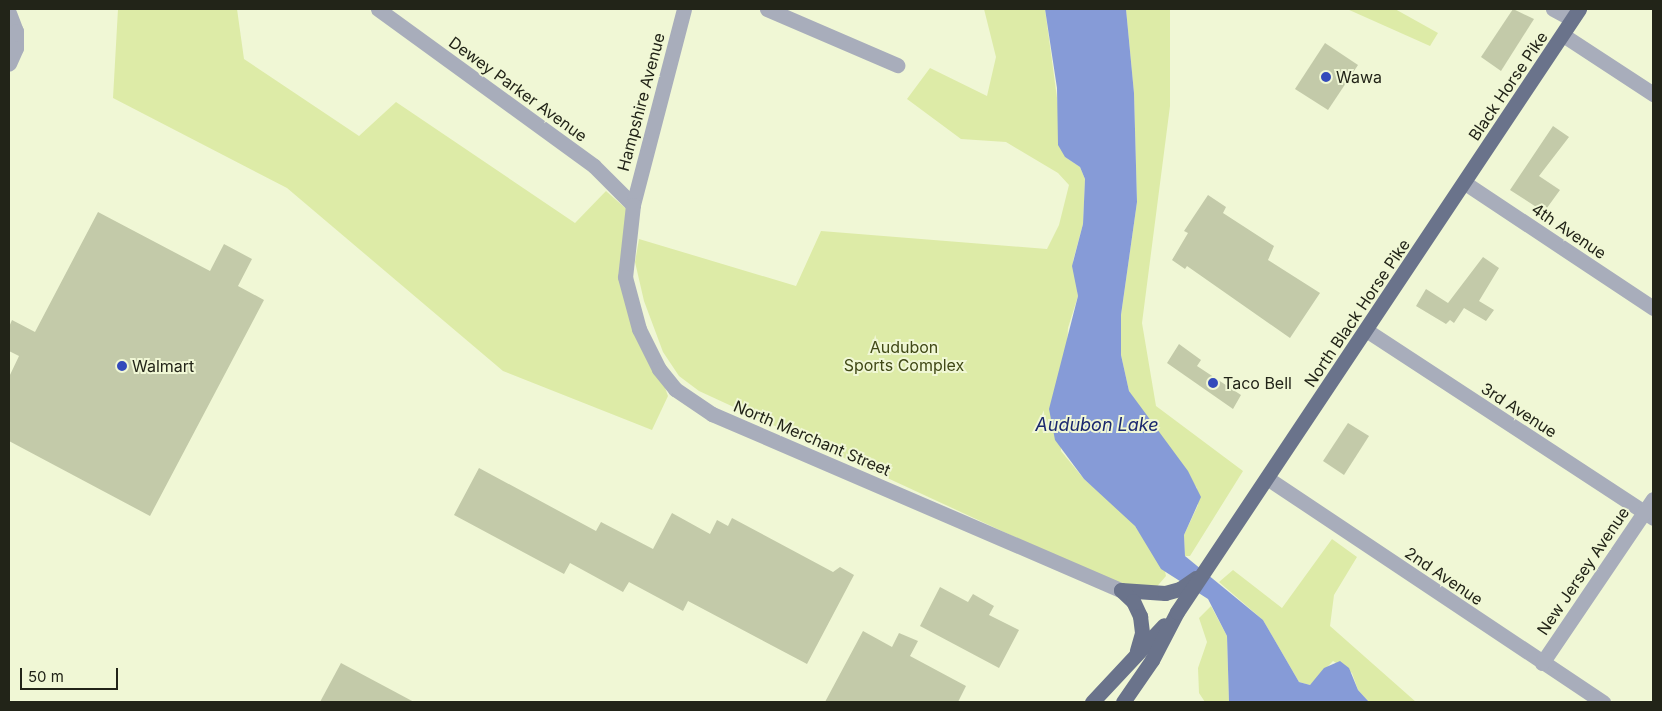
<!DOCTYPE html>
<style>
body{margin:0}
#map{position:relative;width:1662px;height:711px;overflow:hidden;background:#f0f7d5;font-family:Inter,sans-serif}
div>[style]{position:absolute}
.green>*{inset:0;background:#ddeba7}
.water>*{inset:0;background:#869bd7}
.building>*{inset:0;background:#c3caa9}
.minor>*{height:15px;margin:-7.5px;padding:0 7.5px;transform-origin:7.5px;border-radius:7.5px;background:#a8adbb}
.tertiary>*{height:15px;margin:-7.5px;padding:0 7.5px;transform-origin:7.5px;border-radius:7.5px;background:#a8adbb}
.primary>*{height:15px;margin:-7.5px;padding:0 7.5px;transform-origin:7.5px;border-radius:7.5px;background:#6a738b}
.dots>*{width:14px;height:14px;translate:-50% -50%;box-sizing:border-box;border:2px solid #f0f7d5;border-radius:50%}
span{translate:-50% -50%;white-space:nowrap;text-align:center;line-height:1.15;-webkit-text-stroke:4px #f0f7d5;paint-order:stroke}
.poi-label{font-size:16px;color:#222418}
.left{translate:0 -50%;text-align:left}
.street-label{font-size:16px;color:#222418}
.park-label{font-size:16px;color:#414916}
.water-label{font-size:18px;color:#1a286e;font-style:italic}
.frame{position:absolute;inset:0;border:10px solid #222418;pointer-events:none}
.scale{position:absolute;left:20px;top:668px;width:98px;height:22px;box-sizing:border-box;border:2px solid #222418;border-top:0;padding-left:6px;font-size:15px;line-height:18px;white-space:nowrap;color:#222418;-webkit-text-stroke:4px #f0f7d5;paint-order:stroke}
</style>
<div id="map">
<div class="green">
<div style="clip-path:polygon(118px 9px,237px 9px,244px 59px,359px 136px,396px 102px,575px 223px,606px 191px,632px 214px,625px 277px,668px 396px,652px 430px,503px 371px,287px 188px,113px 98px)"></div>
<div style="clip-path:polygon(984px 9px,1045px 9px,1065px 157px,1080px 167px,1085px 179px,1083px 224px,1073px 261px,1078px 296px,1068px 328px,1061px 451px,1084px 479px,1131px 520px,1165px 571px,1166px 576px,1147px 598px,699px 391px,679px 376px,663px 352px,644px 301px,635px 262px,639px 239px,796px 286px,821px 231px,1047px 249px,1059px 225px,1069px 185px,1058px 173px,1006px 142px,961px 139px,907px 99px,930px 68px,987px 96px,996px 57px)"></div>
<div style="clip-path:polygon(1126px 9px,1170px 9px,1170px 106px,1142px 323px,1156px 406px,1243px 471px,1190px 556px,1185px 556px,1184px 535px,1198px 505px,1197px 488px,1140px 409px,1129px 391px,1121px 355px,1121px 315px,1137px 202px,1134px 93px)"></div>
<div style="clip-path:polygon(1347px 9px,1395px 9px,1438px 33px,1430px 46px)"></div>
<div style="clip-path:polygon(1332px 539px,1357px 557px,1334px 595px,1330px 626px,1416px 702px,1369px 702px,1358px 690px,1352px 673px,1333px 661px,1310px 685px,1299px 682px,1263px 620px,1219px 582px,1233px 570px,1282px 608px)"></div>
<div style="clip-path:polygon(1211px 606px,1227px 636px,1229px 702px,1205px 702px,1199px 693px,1198px 668px,1207px 642px,1199px 618px)"></div>
</div>
<div class="water">
<div style="clip-path:polygon(1045px 9px,1126px 9px,1134px 93px,1137px 202px,1121px 315px,1121px 355px,1129px 391px,1188px 471px,1201px 497px,1184px 535px,1185px 556px,1263px 620px,1299px 682px,1310px 685px,1324px 668px,1340px 661px,1349px 668px,1358px 690px,1369px 702px,1229px 702px,1227px 636px,1208px 599px,1161px 569px,1135px 526px,1084px 479px,1055px 440px,1049px 409px,1078px 296px,1072px 266px,1083px 224px,1085px 179px,1080px 167px,1065px 157px,1058px 145px,1057px 88px)"></div>
</div>
<div class="building">
<div style="clip-path:polygon(1513px 9px,1534px 19px,1501px 71px,1481px 57px)"></div>
<div style="clip-path:polygon(1325px 43px,1358px 65px,1328px 110px,1295px 89px)"></div>
<div style="clip-path:polygon(1553px 126px,1569px 137px,1539px 176px,1560px 190px,1544px 212px,1510px 190px)"></div>
<div style="clip-path:polygon(1208px 195px,1226px 207px,1223px 213px,1274px 246px,1268px 260px,1320px 293px,1290px 338px,1187px 266px,1185px 269px,1172px 260px,1188px 233px,1184px 231px)"></div>
<div style="clip-path:polygon(98px 212px,210px 271px,224px 244px,252px 259px,238px 286px,264px 300px,150px 516px,9px 441px,9px 377px,19px 356px,9px 351px,9px 327px,12px 320px,35px 332px)"></div>
<div style="clip-path:polygon(1483px 257px,1499px 268px,1479px 301px,1494px 310px,1486px 321px,1464px 308px,1454px 323px,1450px 320px,1446px 324px,1416px 306px,1426px 289px,1448px 303px)"></div>
<div style="clip-path:polygon(1179px 344px,1201px 360px,1197px 366px,1241px 395px,1233px 409px,1167px 363px)"></div>
<div style="clip-path:polygon(1348px 423px,1369px 436px,1344px 475px,1323px 461px)"></div>
<div style="clip-path:polygon(479px 468px,596px 531px,601px 522px,653px 549px,672px 513px,710px 534px,717px 520px,728px 526px,732px 518px,833px 572px,840px 567px,854px 575px,807px 664px,688px 601px,683px 611px,629px 582px,623px 592px,570px 563px,564px 574px,454px 515px)"></div>
<div style="clip-path:polygon(940px 587px,968px 602px,973px 594px,994px 606px,989px 615px,1019px 630px,999px 668px,920px 626px)"></div>
<div style="clip-path:polygon(863px 631px,892px 647px,899px 633px,918px 641px,910px 656px,966px 686px,958px 702px,825px 702px)"></div>
<div style="clip-path:polygon(341px 663px,414px 702px,320px 702px)"></div>
</div>
<div class="minor">
<div style="left:378px;top:9px;width:267px;rotate:36deg"></div>
<div style="left:594px;top:166px;width:55px;rotate:45deg"></div>
<div style="left:684px;top:9px;width:203px;rotate:104.6deg"></div>
<div style="left:633px;top:205px;width:72px;rotate:96.3deg"></div>
<div style="left:625px;top:277px;width:54px;rotate:74.9deg"></div>
<div style="left:639px;top:329px;width:45px;rotate:63.4deg"></div>
<div style="left:659px;top:369px;width:26px;rotate:51deg"></div>
<div style="left:675px;top:389px;width:45px;rotate:34deg"></div>
<div style="left:712px;top:414px;width:445px;rotate:23.3deg"></div>
<div style="left:767px;top:9px;width:142px;rotate:23.3deg"></div>
<div style="left:9px;top:13px;width:19px;rotate:69deg"></div>
<div style="left:16px;top:31px;width:17px;rotate:90deg"></div>
<div style="left:16px;top:48px;width:17px;rotate:114deg"></div>
<div style="left:1563px;top:35px;width:108px;rotate:33.2deg"></div>
<div style="left:1465px;top:183px;width:226px;rotate:33.6deg"></div>
<div style="left:1366px;top:330px;width:343px;rotate:33.2deg"></div>
<div style="left:1267px;top:478px;width:404px;rotate:33.7deg"></div>
<div style="left:1542px;top:663px;width:198px;rotate:-55.9deg"></div>
</div>
<div class="tertiary">
<div style="left:1553px;top:9px;width:21px;rotate:28deg"></div>
</div>
<div class="primary">
<div style="left:1121px;top:590px;width:44px;rotate:3.9deg"></div>
<div style="left:1165px;top:593px;width:16px;rotate:-15deg"></div>
<div style="left:1180px;top:589px;width:19px;rotate:-35deg"></div>
<div style="left:1121px;top:590px;width:16px;rotate:43deg"></div>
<div style="left:1133px;top:601px;width:17px;rotate:65deg"></div>
<div style="left:1140px;top:616px;width:17px;rotate:83deg"></div>
<div style="left:1142px;top:633px;width:19px;rotate:106deg"></div>
<div style="left:1092px;top:702px;width:105px;rotate:-46.9deg"></div>
<div style="left:1123px;top:702px;width:51px;rotate:-55.4deg"></div>
<div style="left:1152px;top:660px;width:54px;rotate:-62.5deg"></div>
<div style="left:1177px;top:612px;width:725px;rotate:-56.31deg"></div>
</div>
<div class="dots">
<div style="left:1326px;top:77px;background:#334abb"></div>
<div style="left:122px;top:366px;background:#334abb"></div>
<div style="left:1213px;top:383px;background:#334abb"></div>
</div>
<div class="poi-label">
<span class="left" style="left:1336px;top:77px">Wawa</span>
<span class="left" style="left:132px;top:366px">Walmart</span>
<span class="left" style="left:1223px;top:383px">Taco Bell</span>
</div>
<div class="street-label">
<span style="left:1508px;top:86px;rotate:-56deg">Black Horse Pike</span>
<span style="left:518px;top:89px;rotate:36deg">Dewey Parker Avenue</span>
<span style="left:641px;top:102px;rotate:-75deg">Hampshire Avenue</span>
<span style="left:1569px;top:231px;rotate:34deg">4th Avenue</span>
<span style="left:1357px;top:313px;rotate:-56deg">North Black Horse Pike</span>
<span style="left:1519px;top:410px;rotate:33deg">3rd Avenue</span>
<span style="left:812px;top:438px;rotate:23deg">North Merchant Street</span>
<span style="left:1583px;top:571px;rotate:-56deg">New Jersey Avenue</span>
<span style="left:1444px;top:576px;rotate:34deg">2nd Avenue</span>
</div>
<div class="park-label">
<span style="left:904px;top:356px">Audubon<br>Sports Complex</span>
</div>
<div class="water-label">
<span style="left:1097px;top:425px">Audubon Lake</span>
</div>
<div class="frame"></div>
<div class="scale">50 m</div>
</div>
